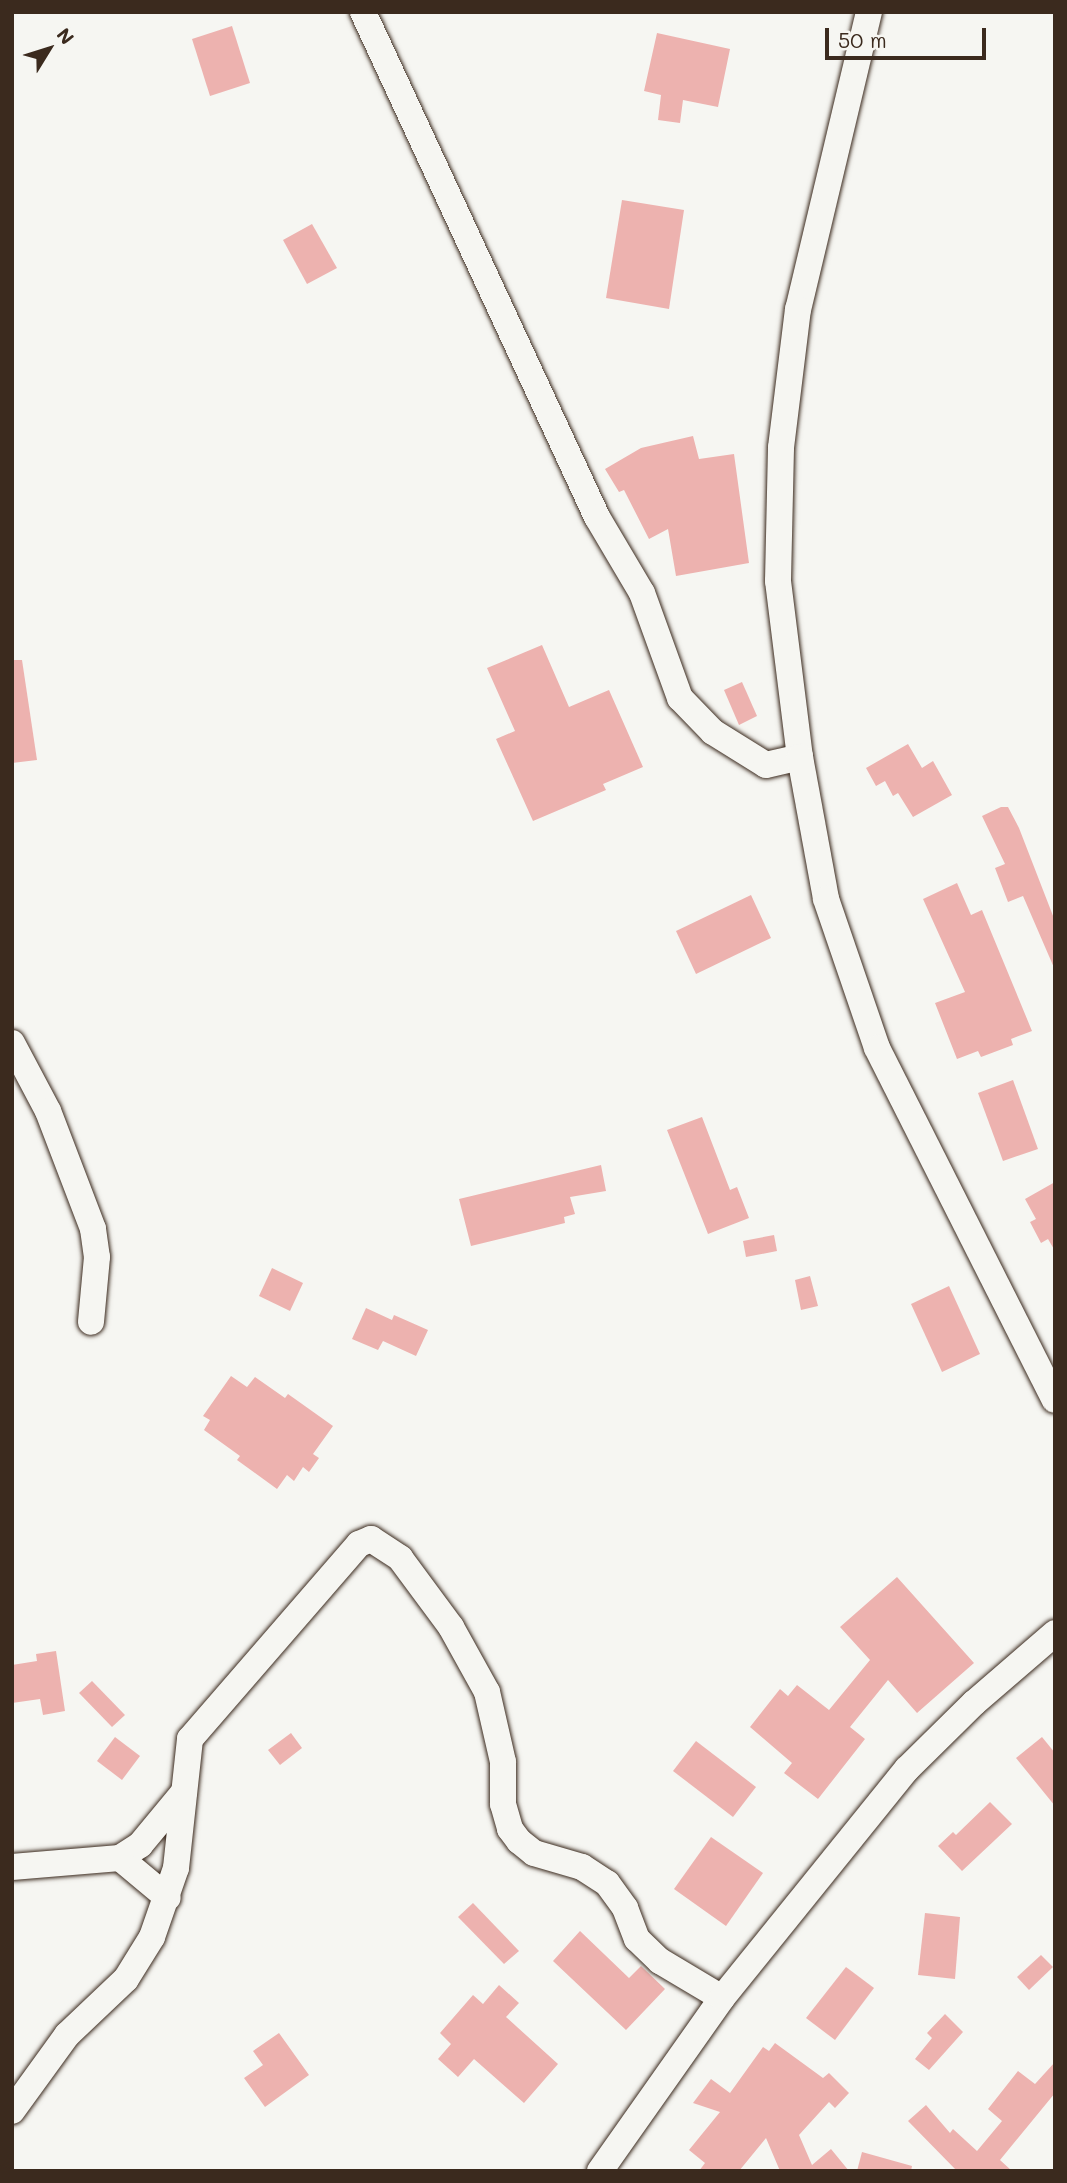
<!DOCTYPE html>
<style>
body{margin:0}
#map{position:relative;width:1067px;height:2183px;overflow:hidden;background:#f6f6f2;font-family:Mali,sans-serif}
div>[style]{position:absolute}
.building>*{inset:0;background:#edb2af}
.roads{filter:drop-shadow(0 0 2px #3b2a1e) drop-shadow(0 0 2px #3b2a1e)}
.minor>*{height:26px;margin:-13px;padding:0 13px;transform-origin:13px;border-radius:13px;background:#f6f6f2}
span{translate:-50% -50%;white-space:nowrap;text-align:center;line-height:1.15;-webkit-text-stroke:7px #f6f6f2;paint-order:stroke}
.frame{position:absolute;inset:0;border:14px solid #3b2a1e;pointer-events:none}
.north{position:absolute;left:14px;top:14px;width:70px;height:70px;-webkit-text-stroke:5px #f6f6f2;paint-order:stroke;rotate:52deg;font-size:19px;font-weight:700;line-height:28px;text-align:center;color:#3b2a1e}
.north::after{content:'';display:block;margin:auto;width:24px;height:32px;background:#3b2a1e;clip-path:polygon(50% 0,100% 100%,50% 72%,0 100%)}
.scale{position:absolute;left:825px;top:28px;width:161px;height:32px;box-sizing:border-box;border:4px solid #3b2a1e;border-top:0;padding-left:9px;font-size:21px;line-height:24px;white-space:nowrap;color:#3b2a1e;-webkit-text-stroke:5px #f6f6f2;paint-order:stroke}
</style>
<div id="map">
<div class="building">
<div style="clip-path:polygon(232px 26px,250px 83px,210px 96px,192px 39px)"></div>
<div style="clip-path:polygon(657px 33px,730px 49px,718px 107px,683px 100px,680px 123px,658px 120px,661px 95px,644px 91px)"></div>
<div style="clip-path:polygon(622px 200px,684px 210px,669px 309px,606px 298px)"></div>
<div style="clip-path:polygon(312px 224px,337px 268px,307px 284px,283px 240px)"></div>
<div style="clip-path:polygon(693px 436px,699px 459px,734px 454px,749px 563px,676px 576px,668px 529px,649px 539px,624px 490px,619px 492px,605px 469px,641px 448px)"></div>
<div style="clip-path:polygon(542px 645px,569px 707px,609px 690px,643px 767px,603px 784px,606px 790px,533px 821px,496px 739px,515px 731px,487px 668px)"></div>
<div style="clip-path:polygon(12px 660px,22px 660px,37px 760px,12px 763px)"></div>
<div style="clip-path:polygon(742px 682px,757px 716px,739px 725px,724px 690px)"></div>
<div style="clip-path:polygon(908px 744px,922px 768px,933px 761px,952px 795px,913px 817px,898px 793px,893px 796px,885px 781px,876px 786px,866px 768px)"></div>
<div style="clip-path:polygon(1001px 807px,1008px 807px,1019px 828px,1055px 921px,1055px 970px,1023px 896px,1008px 902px,995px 868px,1005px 864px,982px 816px)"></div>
<div style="clip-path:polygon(957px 883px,971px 915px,982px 910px,1032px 1031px,1011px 1039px,1013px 1045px,981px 1057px,978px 1051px,957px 1059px,935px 1003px,965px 992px,923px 899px)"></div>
<div style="clip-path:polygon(751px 895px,771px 938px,696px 974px,676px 931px)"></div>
<div style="clip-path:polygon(1013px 1080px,1038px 1149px,1003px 1161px,978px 1093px)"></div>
<div style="clip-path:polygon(702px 1117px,730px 1190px,737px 1187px,749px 1218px,708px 1234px,667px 1130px)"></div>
<div style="clip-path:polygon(601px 1165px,606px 1191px,570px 1197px,575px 1214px,564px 1217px,565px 1223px,471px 1246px,459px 1199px)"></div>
<div style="clip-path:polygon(1055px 1182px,1055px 1251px,1048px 1239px,1041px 1243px,1030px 1222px,1036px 1219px,1025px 1199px)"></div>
<div style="clip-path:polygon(774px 1235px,777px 1251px,746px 1257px,743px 1241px)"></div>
<div style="clip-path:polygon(272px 1268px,303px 1283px,290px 1311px,259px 1296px)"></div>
<div style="clip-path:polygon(810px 1276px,818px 1306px,801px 1310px,795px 1280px)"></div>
<div style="clip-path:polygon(949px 1286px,980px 1354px,942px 1372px,911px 1304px)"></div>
<div style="clip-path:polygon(366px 1308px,392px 1320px,394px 1315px,428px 1330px,416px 1356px,383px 1341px,378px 1350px,352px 1339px)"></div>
<div style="clip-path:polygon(231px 1376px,247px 1387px,255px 1377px,285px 1398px,288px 1394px,333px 1426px,313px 1454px,319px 1458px,309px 1472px,303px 1467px,294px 1481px,287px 1475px,277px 1489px,237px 1460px,240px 1456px,204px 1430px,210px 1420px,203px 1416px)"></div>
<div style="clip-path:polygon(897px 1577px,974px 1663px,917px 1713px,888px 1680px,850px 1727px,865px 1739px,818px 1799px,784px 1773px,792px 1763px,750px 1727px,780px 1689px,788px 1696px,797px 1685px,829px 1710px,870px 1660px,840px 1627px)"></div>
<div style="clip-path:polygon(56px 1651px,65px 1711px,43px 1715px,40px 1699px,12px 1703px,12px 1665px,37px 1661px,36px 1654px)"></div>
<div style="clip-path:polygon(92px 1681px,125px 1715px,112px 1727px,79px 1693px)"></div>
<div style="clip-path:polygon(291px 1733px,302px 1748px,280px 1765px,268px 1750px)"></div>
<div style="clip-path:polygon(115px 1737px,140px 1756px,122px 1780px,97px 1761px)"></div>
<div style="clip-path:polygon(1042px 1737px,1055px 1753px,1055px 1806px,1016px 1758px)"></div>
<div style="clip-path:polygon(696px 1741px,756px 1787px,733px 1817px,673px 1771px)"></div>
<div style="clip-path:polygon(990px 1802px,1012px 1824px,962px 1871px,938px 1846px,953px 1832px,956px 1835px)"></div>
<div style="clip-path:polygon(711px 1837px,763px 1873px,726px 1926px,674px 1889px)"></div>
<div style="clip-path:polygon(473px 1903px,519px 1951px,504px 1964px,458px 1917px)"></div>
<div style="clip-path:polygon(925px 1913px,960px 1917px,955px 1979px,918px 1975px)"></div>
<div style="clip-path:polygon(580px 1931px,629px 1978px,641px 1966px,665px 1989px,626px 2030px,553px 1961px)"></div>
<div style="clip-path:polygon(1041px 1955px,1053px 1967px,1029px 1990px,1017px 1977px)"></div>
<div style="clip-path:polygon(846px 1967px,874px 1988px,835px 2040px,806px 2018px)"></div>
<div style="clip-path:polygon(499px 1985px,519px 2003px,506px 2017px,558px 2064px,524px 2103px,474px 2059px,458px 2077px,438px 2059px,451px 2044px,440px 2033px,473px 1995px,483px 2004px)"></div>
<div style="clip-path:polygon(945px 2014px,963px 2032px,929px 2070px,915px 2059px,932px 2038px,927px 2033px)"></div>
<div style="clip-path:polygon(279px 2033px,309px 2075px,265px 2107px,244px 2078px,263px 2065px,253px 2051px)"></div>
<div style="clip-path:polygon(775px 2043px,823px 2078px,829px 2073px,849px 2093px,835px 2108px,829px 2102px,799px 2135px,812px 2165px,831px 2149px,849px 2171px,780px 2171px,766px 2138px,739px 2171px,699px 2171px,705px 2163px,689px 2150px,720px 2112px,693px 2103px,711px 2079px,730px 2093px,763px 2047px,769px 2051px)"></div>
<div style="clip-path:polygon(1055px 2062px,1055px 2093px,1000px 2160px,1012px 2171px,957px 2171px,908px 2121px,926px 2105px,950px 2133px,953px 2129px,977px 2151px,1002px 2121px,988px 2109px,1018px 2071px,1035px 2084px)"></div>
<div style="clip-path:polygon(862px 2152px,912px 2166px,911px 2171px,857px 2171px)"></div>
</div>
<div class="roads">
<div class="minor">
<div style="left:363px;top:12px;width:557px;rotate:65.14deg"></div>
<div style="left:597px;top:517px;width:88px;rotate:59.4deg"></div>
<div style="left:642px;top:593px;width:112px;rotate:70.1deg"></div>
<div style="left:680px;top:698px;width:47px;rotate:45.9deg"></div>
<div style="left:713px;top:732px;width:62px;rotate:31.9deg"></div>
<div style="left:766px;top:765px;width:35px;rotate:-13deg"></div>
<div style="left:869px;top:12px;width:305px;rotate:103.4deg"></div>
<div style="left:798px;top:309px;width:140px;rotate:97deg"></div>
<div style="left:781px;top:448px;width:133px;rotate:91.3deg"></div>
<div style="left:778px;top:581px;width:177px;rotate:82.9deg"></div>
<div style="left:800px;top:757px;width:144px;rotate:79.6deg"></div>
<div style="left:826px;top:899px;width:157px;rotate:71.1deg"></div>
<div style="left:877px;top:1048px;width:394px;rotate:63.2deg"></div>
<div style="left:12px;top:1043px;width:77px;rotate:62.1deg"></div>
<div style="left:48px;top:1111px;width:126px;rotate:69.1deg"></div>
<div style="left:93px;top:1229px;width:28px;rotate:82deg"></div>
<div style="left:97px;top:1257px;width:65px;rotate:95.3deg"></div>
<div style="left:120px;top:1858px;width:62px;rotate:39.8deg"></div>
<div style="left:12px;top:1867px;width:108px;rotate:-4.8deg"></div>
<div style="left:120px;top:1858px;width:24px;rotate:-33deg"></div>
<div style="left:140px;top:1845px;width:69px;rotate:-50.3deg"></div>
<div style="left:12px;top:2111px;width:94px;rotate:-54.1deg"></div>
<div style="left:67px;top:2035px;width:81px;rotate:-43.5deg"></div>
<div style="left:126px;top:1979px;width:49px;rotate:-58.2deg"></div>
<div style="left:152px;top:1937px;width:73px;rotate:-70.8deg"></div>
<div style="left:176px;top:1868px;width:130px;rotate:-83.8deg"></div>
<div style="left:190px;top:1739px;width:258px;rotate:-49.1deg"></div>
<div style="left:359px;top:1544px;width:13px;rotate:-23deg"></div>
<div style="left:371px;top:1539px;width:35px;rotate:33deg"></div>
<div style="left:400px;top:1558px;width:86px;rotate:53.5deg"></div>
<div style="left:451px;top:1627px;width:74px;rotate:61deg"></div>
<div style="left:487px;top:1692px;width:72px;rotate:77.1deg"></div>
<div style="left:503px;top:1762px;width:42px;rotate:90deg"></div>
<div style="left:503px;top:1804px;width:26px;rotate:74deg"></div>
<div style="left:510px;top:1829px;width:15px;rotate:53deg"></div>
<div style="left:519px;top:1841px;width:19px;rotate:39deg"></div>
<div style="left:534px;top:1853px;width:50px;rotate:16.3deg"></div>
<div style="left:582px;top:1867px;width:30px;rotate:33deg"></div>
<div style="left:607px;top:1883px;width:31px;rotate:54deg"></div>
<div style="left:625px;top:1908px;width:33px;rotate:69deg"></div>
<div style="left:637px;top:1939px;width:32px;rotate:44deg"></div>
<div style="left:660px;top:1961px;width:72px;rotate:30.8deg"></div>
<div style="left:600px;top:2171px;width:212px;rotate:-54.8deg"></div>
<div style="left:722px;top:1998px;width:294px;rotate:-51.1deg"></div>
<div style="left:907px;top:1769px;width:94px;rotate:-44.6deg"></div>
<div style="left:974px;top:1703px;width:107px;rotate:-40.8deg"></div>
</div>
</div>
<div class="frame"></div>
<div class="north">N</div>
<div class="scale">50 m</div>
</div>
